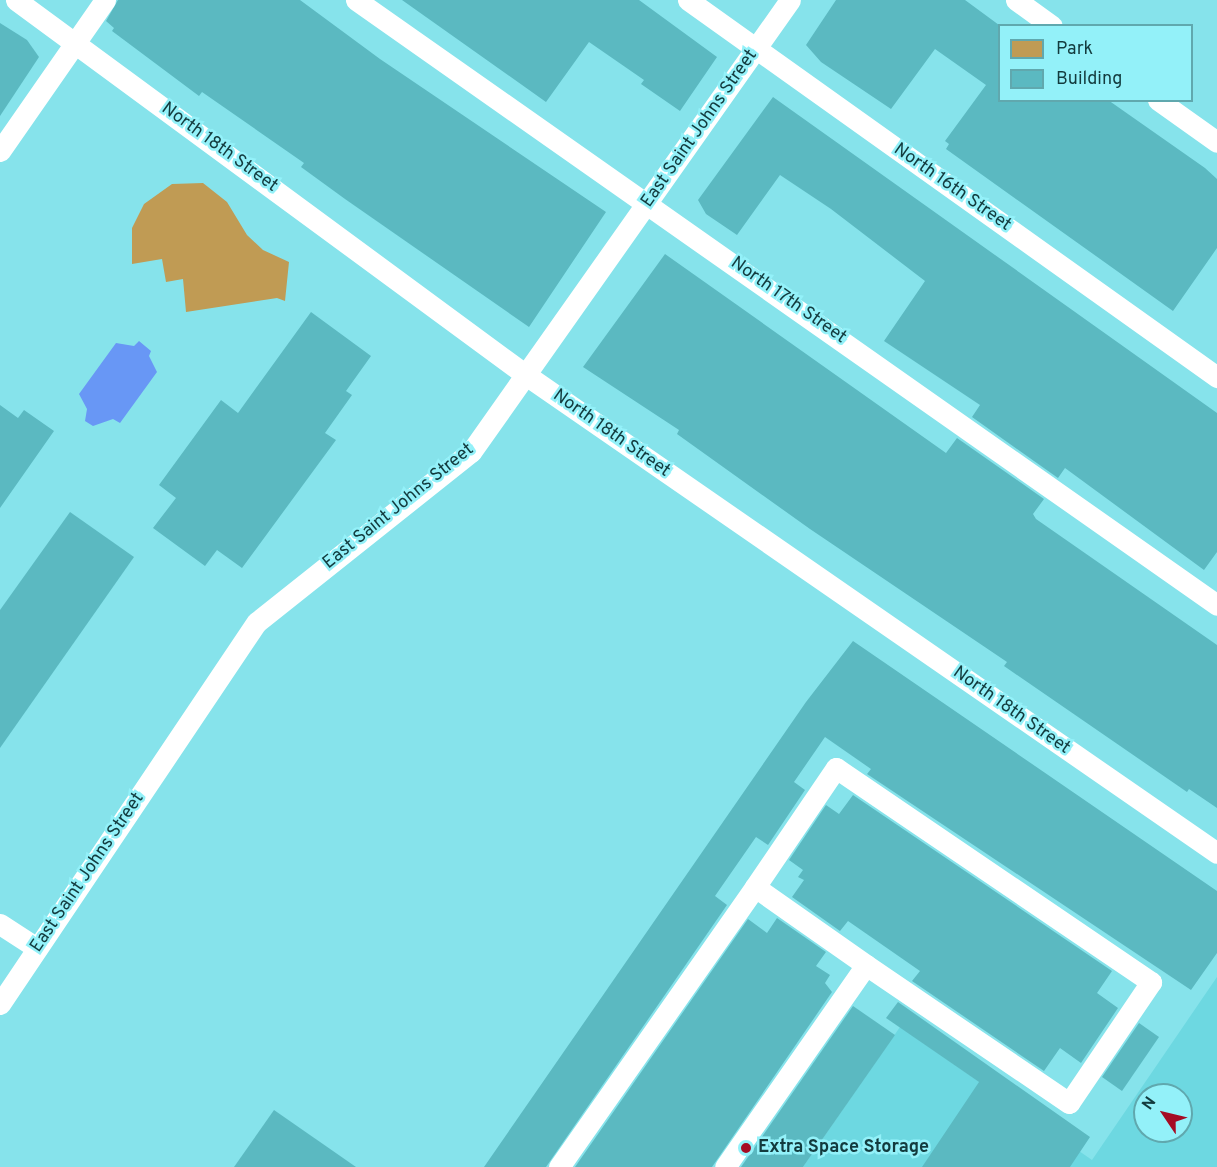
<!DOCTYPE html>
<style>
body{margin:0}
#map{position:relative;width:1217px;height:1167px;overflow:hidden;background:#86e3eb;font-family:Overpass,sans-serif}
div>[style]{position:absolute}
.built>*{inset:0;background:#6dd8e1}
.green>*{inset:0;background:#c09b54}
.water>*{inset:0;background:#6897f5}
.building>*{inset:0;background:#5bb9c1}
.service>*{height:21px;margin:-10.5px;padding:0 10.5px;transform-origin:10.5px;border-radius:10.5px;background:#fff}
.dots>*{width:16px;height:16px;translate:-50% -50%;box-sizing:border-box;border:3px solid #93f1f9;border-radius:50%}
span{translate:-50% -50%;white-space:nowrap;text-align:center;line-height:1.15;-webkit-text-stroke:5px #93f1f9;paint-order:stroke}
.street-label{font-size:18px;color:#133b3e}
.poi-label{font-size:18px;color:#133b3e;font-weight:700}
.left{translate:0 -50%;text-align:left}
.legend{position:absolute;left:998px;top:24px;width:195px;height:78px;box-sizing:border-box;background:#93f1f9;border:2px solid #60a8ae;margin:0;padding:8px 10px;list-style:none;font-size:18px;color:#133b3e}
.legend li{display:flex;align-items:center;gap:12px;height:30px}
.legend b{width:30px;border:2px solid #60a8ae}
.north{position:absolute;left:1133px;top:1083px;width:60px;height:60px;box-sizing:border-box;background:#93f1f9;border:2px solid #60a8ae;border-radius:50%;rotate:305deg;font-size:16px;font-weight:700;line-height:24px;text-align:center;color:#133b3e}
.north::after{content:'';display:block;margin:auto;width:21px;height:27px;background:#a50b23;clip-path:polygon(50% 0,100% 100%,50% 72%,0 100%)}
</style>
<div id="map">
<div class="built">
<div style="clip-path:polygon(evenodd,1217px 977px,1217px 1167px,803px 1167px,900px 1027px,1092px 1160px,1217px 977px,1145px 1095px,1181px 1095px,1181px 1131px,1145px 1131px,1145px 1095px)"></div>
</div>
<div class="green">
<div style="clip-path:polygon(203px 183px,227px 202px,247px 235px,263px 250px,289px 262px,285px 301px,277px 298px,186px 312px,183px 279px,166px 282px,162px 259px,132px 264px,132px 228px,144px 204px,172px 184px)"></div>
</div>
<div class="water">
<div style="clip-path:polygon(139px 341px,151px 351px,149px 356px,157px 372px,120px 423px,113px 419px,93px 426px,85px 421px,87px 409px,79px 394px,116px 343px,134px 346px)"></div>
</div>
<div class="building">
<div style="clip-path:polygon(118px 0,300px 0,380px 59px,606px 212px,529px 327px,345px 199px,301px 167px,304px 163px,202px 92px,199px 96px,112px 31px,114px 28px,106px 21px)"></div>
<div style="clip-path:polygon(402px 0,639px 0,717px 57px,680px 111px,641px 84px,644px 80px,589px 42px,546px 102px)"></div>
<div style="clip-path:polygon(836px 0,965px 0,999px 25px,999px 100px,1108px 100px,1205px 168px,1217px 179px,1217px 248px,1173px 311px,946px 149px,949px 144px,945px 141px,986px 85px,935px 49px,891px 109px,821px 62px,806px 45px)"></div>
<div style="clip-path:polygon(0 23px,27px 40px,39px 57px,0 116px)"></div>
<div style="clip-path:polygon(773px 97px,1217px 413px,1217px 552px,1204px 570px,1065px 468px,1058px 478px,972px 417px,980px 405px,884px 341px,925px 281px,831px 209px,780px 175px,737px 235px,706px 214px,698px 200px)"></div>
<div style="clip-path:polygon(665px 254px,946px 453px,957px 438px,1044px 499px,1033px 514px,1036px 519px,1217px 645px,1217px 808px,1189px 789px,1187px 792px,1004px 666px,1007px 662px,810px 529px,677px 434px,679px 430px,583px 367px)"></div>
<div style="clip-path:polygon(311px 312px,371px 356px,346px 391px,352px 395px,325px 433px,336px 440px,242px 568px,217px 550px,205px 566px,153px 528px,176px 498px,159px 485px,221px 400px,238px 413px)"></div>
<div style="clip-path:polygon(0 405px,18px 418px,24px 410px,54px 431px,0 508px)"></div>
<div style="clip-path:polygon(70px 512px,134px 557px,0 748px,0 610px)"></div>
<div style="clip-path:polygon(853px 641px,1217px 891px,1217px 953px,1191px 990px,867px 774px,871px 769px,825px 737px,794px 782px,805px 790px,768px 845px,756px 837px,715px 896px,727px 905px,546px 1167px,484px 1167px,806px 702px)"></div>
<div style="clip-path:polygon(853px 795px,1112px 971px,1097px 993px,1118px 1008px,1081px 1063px,1060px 1048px,1044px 1071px,912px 981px,920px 971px,848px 921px,840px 931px,792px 897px,804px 880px,798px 877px,803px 870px,789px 860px,826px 805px,839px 814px)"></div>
<div style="clip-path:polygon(777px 918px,826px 952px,816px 966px,830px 975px,825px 983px,832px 992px,712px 1167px,575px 1167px,748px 919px,767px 933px)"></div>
<div style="clip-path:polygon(898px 1002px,1090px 1137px,1070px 1167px,922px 1167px,979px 1082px,886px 1018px)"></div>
<div style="clip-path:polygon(853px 1006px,895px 1035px,803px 1167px,741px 1167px)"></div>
<div style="clip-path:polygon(1139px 1023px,1159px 1037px,1122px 1091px,1102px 1077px)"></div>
<div style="clip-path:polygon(274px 1110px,356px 1167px,234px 1167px)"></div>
</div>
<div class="service">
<div style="left:16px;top:0;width:633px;rotate:36.33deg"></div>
<div style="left:526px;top:375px;width:840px;rotate:34.67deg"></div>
<div style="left:356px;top:0;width:1052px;rotate:35.09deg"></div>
<div style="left:688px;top:0;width:650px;rotate:35.48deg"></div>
<div style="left:1016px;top:0;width:44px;rotate:35.8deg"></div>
<div style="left:1158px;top:100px;width:72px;rotate:35.4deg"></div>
<div style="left:0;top:151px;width:184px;rotate:-55.2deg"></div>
<div style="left:755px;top:887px;width:144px;rotate:-55.8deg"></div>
<div style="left:836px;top:768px;width:381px;rotate:34.2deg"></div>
<div style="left:1151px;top:982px;width:146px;rotate:124.1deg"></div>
<div style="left:1069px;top:1103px;width:245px;rotate:-145.8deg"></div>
<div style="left:0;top:924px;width:44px;rotate:33deg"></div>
<div style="left:0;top:1004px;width:460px;rotate:-56.1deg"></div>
<div style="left:257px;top:622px;width:273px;rotate:-38.5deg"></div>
<div style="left:471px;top:452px;width:553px;rotate:-54.79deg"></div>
<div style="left:559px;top:1167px;width:342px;rotate:-55deg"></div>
<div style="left:755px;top:887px;width:136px;rotate:35.1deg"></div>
<div style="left:866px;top:965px;width:246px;rotate:124.9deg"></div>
</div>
<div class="dots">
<div style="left:746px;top:1148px;background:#a50b23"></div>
</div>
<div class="street-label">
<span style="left:700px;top:129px;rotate:-55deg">East Saint Johns Street</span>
<span style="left:219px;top:148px;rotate:36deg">North 18th Street</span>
<span style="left:952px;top:188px;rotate:35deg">North 16th Street</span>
<span style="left:788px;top:301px;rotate:35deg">North 17th Street</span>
<span style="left:611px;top:434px;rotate:35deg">North 18th Street</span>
<span style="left:399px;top:507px;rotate:-39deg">East Saint Johns Street</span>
<span style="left:1011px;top:711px;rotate:35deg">North 18th Street</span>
<span style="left:88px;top:873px;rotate:-56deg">East Saint Johns Street</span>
</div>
<div class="poi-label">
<span class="left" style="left:758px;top:1148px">Extra Space Storage</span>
</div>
<ul class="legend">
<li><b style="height:16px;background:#c09b54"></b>Park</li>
<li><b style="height:16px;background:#5bb9c1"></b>Building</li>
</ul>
<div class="north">N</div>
</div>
